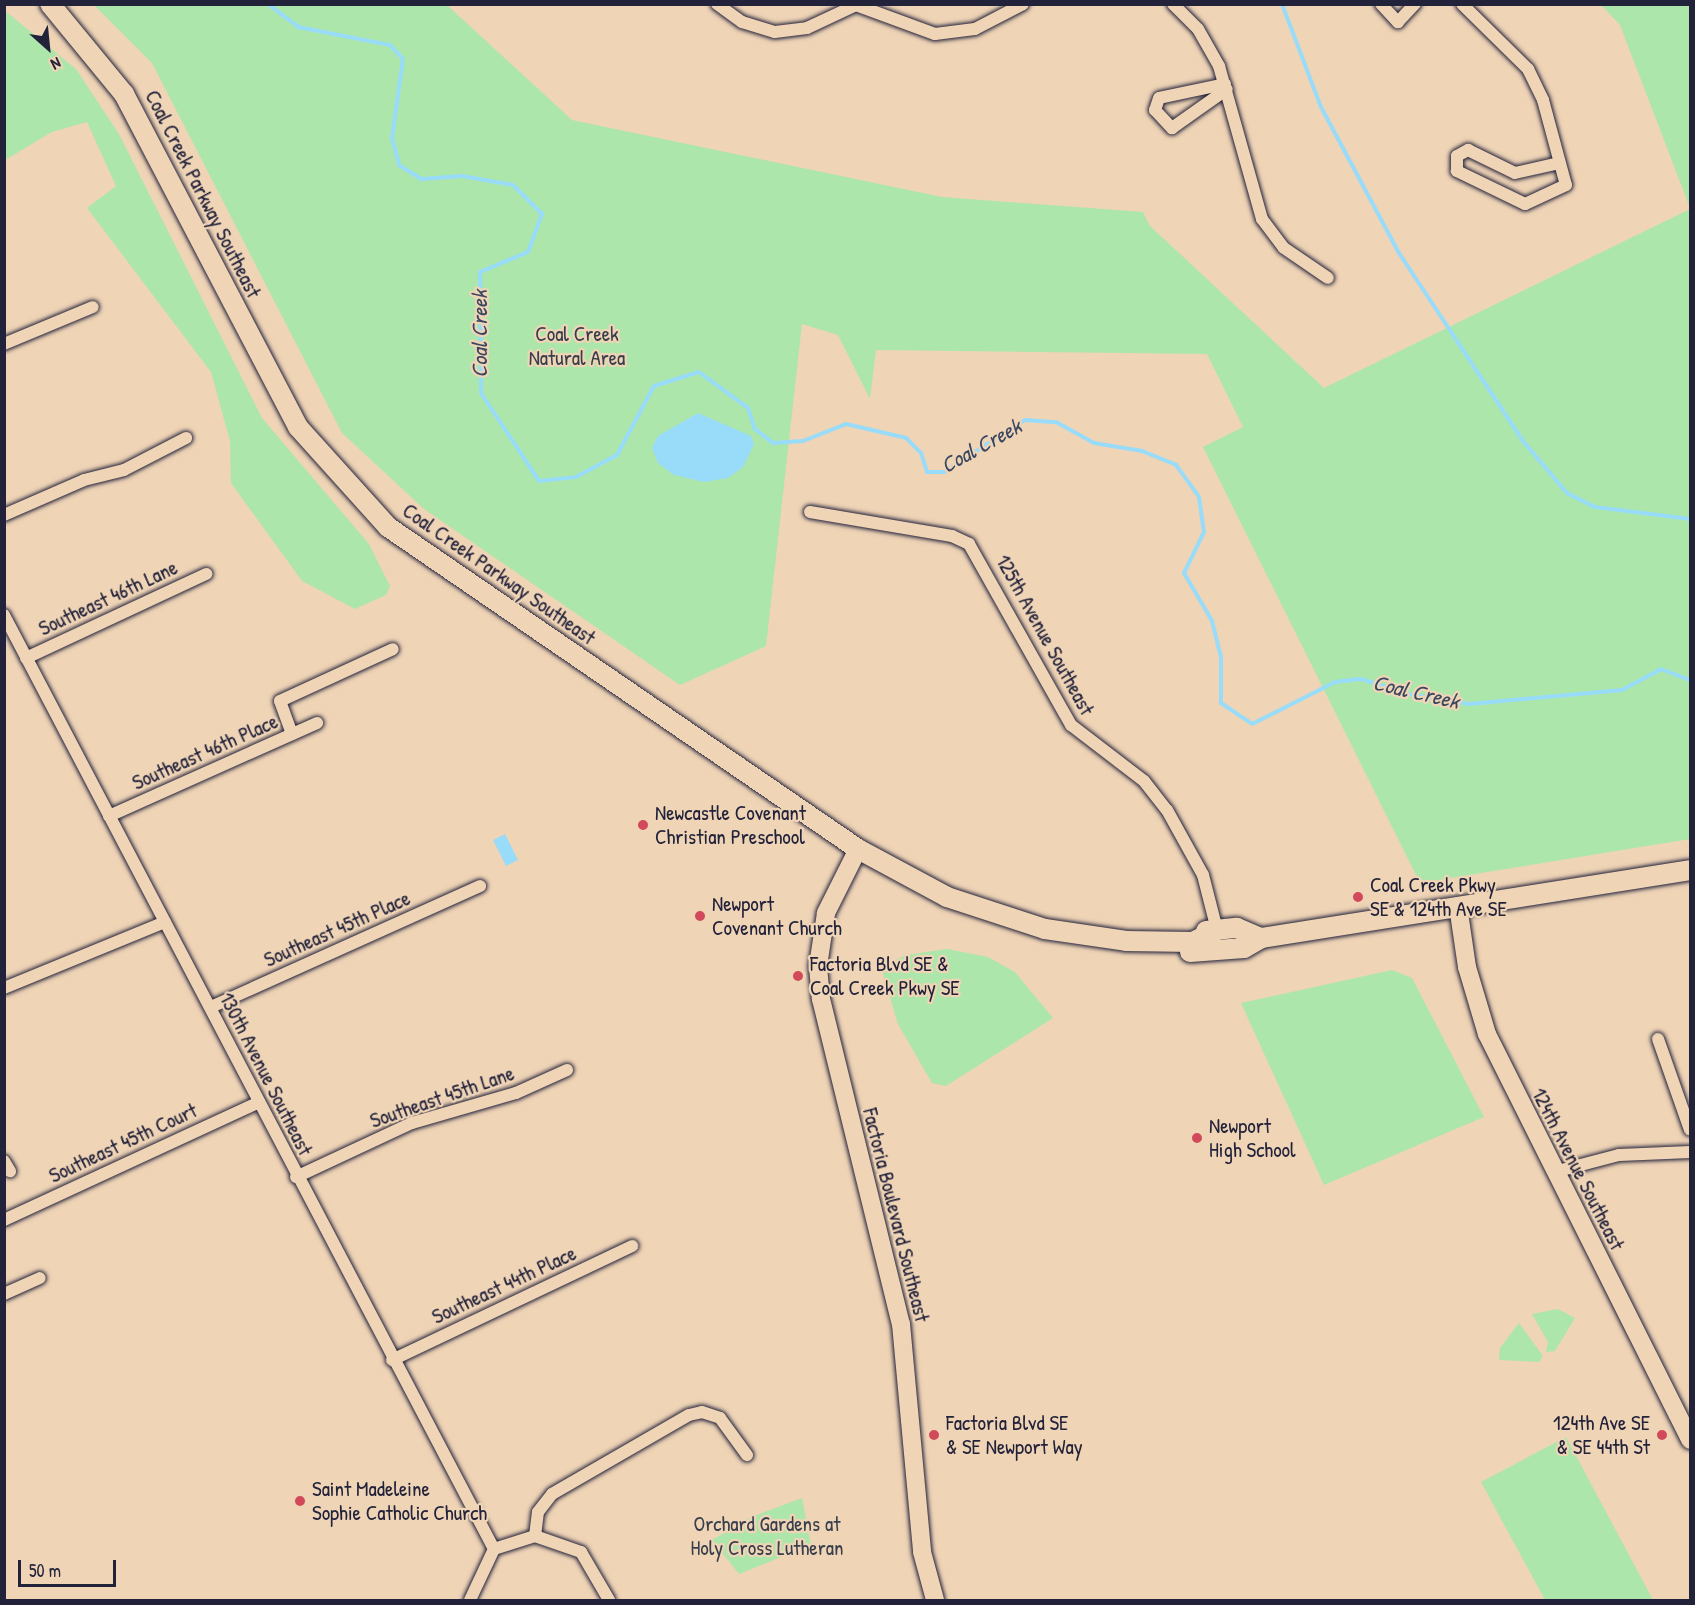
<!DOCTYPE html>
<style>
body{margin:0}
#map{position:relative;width:1695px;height:1605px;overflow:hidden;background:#efd4b6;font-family:"Patrick Hand",sans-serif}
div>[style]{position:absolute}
.green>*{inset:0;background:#ade6aa}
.water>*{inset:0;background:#98dcfa}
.stream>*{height:4px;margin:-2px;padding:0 2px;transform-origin:2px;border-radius:2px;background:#98dcfa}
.roads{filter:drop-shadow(0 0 2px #22223b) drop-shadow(0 0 2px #22223b)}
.street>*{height:12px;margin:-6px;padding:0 6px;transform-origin:6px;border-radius:6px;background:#efd4b6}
.secondary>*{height:18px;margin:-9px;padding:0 9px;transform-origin:9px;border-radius:9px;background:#efd4b6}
.primary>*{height:20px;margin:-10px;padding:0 10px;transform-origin:10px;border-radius:10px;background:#efd4b6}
.dots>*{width:16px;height:16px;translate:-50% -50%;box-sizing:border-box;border:3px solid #efd4b6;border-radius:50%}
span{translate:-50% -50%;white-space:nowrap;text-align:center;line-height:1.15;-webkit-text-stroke:4.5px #efd4b6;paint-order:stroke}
.street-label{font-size:21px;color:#22223b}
.park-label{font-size:21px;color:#373f4c}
.poi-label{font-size:21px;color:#22223b}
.left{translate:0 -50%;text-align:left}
.right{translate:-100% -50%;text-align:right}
.water-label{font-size:22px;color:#3a4761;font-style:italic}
.frame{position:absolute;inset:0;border:6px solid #22223b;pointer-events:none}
.north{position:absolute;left:18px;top:18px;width:60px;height:60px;-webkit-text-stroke:4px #efd4b6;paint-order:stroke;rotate:153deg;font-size:16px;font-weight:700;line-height:24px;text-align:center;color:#22223b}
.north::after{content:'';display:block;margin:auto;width:21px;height:27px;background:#22223b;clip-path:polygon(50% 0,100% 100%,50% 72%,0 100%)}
.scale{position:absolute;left:18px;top:1560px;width:98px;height:27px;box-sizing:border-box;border:3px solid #22223b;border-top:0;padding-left:8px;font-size:18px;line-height:21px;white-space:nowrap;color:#22223b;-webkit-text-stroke:4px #efd4b6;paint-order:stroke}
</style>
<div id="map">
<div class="green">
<div style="clip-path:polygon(94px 5px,447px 5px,572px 120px,942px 197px,1143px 212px,1150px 226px,1324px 388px,1690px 209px,1690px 839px,1420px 883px,1203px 447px,1243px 427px,1207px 354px,876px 350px,870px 399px,838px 335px,802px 324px,766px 646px,680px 685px,424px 509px,342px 433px,152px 63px)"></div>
<div style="clip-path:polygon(1601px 5px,1690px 5px,1690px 208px,1620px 25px)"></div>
<div style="clip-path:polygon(4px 10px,76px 69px,119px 134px,262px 418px,369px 544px,390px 586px,386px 595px,355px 609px,302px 581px,231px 483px,230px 441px,211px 372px,87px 208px,116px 186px,87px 122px,52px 132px,5px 160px)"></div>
<div style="clip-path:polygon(947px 949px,988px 957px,1015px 972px,1053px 1018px,946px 1086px,932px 1083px,898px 1024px,881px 967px,906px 955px)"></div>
<div style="clip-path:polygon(1392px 970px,1412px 978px,1484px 1117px,1324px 1185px,1241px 1003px)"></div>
<div style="clip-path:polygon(1558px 1309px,1575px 1318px,1555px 1351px,1546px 1352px,1548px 1342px,1532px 1314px)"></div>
<div style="clip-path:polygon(1519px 1323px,1543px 1356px,1539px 1362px,1499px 1360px,1500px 1348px)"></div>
<div style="clip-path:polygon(1566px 1437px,1653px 1600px,1545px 1600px,1481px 1482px)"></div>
<div style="clip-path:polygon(802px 1498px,811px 1545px,739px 1574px,712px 1540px,749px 1518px)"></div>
</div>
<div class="water">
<div style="clip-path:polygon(698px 413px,751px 436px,754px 444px,743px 467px,728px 478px,704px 482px,674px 475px,658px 463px,652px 448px,658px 436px)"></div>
<div style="clip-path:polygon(505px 834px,518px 860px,506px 866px,493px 840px)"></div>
</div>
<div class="stream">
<div style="left:268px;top:4px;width:38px;rotate:37deg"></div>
<div style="left:298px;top:27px;width:94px;rotate:11.1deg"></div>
<div style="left:390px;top:45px;width:19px;rotate:47deg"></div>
<div style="left:403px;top:59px;width:80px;rotate:97.9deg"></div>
<div style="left:392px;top:138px;width:28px;rotate:75deg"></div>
<div style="left:399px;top:165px;width:26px;rotate:32deg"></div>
<div style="left:421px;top:179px;width:41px;rotate:-4.2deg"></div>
<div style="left:462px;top:176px;width:52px;rotate:10deg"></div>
<div style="left:513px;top:185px;width:41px;rotate:45deg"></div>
<div style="left:542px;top:214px;width:40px;rotate:110.2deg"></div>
<div style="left:528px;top:252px;width:52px;rotate:157.4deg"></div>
<div style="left:480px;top:272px;width:121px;rotate:89.5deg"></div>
<div style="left:481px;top:393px;width:105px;rotate:56.6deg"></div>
<div style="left:539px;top:481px;width:37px;rotate:-6deg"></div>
<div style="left:576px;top:477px;width:47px;rotate:-28.2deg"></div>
<div style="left:617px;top:455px;width:78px;rotate:-61.8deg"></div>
<div style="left:654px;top:386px;width:47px;rotate:-17.3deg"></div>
<div style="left:699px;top:372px;width:61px;rotate:36.3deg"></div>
<div style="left:748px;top:408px;width:22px;rotate:72deg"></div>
<div style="left:755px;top:429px;width:23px;rotate:38deg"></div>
<div style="left:773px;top:443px;width:30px;rotate:-4deg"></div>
<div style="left:803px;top:441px;width:46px;rotate:-21.6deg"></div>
<div style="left:846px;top:424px;width:62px;rotate:13.1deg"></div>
<div style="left:906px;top:438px;width:21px;rotate:45deg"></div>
<div style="left:921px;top:453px;width:20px;rotate:72deg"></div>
<div style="left:927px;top:472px;width:17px"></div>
<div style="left:944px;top:472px;width:96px;rotate:-32.7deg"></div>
<div style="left:1025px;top:420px;width:31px;rotate:4deg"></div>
<div style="left:1056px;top:422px;width:43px;rotate:28.9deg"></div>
<div style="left:1094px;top:443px;width:49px;rotate:9.5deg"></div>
<div style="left:1142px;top:451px;width:37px;rotate:22deg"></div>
<div style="left:1176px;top:465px;width:39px;rotate:54deg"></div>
<div style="left:1199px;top:497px;width:35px;rotate:82deg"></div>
<div style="left:1204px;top:532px;width:46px;rotate:116deg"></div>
<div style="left:1184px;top:573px;width:56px;rotate:59.7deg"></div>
<div style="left:1212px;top:621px;width:36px;rotate:76deg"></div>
<div style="left:1221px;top:656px;width:47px;rotate:90deg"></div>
<div style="left:1221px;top:703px;width:37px;rotate:34deg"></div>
<div style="left:1252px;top:724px;width:93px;rotate:-26.8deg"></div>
<div style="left:1335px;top:682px;width:26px;rotate:-7deg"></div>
<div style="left:1361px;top:679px;width:49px;rotate:17.7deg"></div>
<div style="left:1408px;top:694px;width:62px;rotate:9.3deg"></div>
<div style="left:1469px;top:704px;width:154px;rotate:-5.2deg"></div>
<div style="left:1622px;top:690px;width:44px;rotate:-28.3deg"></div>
<div style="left:1661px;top:669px;width:31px;rotate:21deg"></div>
<div style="left:1282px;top:4px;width:110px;rotate:69.3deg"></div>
<div style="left:1321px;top:107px;width:166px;rotate:61.9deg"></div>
<div style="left:1399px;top:253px;width:225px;rotate:56.6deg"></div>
<div style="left:1523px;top:441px;width:68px;rotate:49.8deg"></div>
<div style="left:1567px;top:493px;width:31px;rotate:27deg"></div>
<div style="left:1595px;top:507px;width:96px;rotate:7.2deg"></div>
</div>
<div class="roads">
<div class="street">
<div style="left:717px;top:4px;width:31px;rotate:36deg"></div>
<div style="left:742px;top:22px;width:34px;rotate:17deg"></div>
<div style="left:775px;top:32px;width:32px;rotate:-7deg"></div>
<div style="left:807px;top:28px;width:54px;rotate:-25.1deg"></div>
<div style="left:1173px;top:4px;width:35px;rotate:45deg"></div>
<div style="left:1198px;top:29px;width:43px;rotate:60.4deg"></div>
<div style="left:1219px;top:66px;width:159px;rotate:74.3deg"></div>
<div style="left:1262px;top:219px;width:36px;rotate:53deg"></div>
<div style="left:1284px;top:248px;width:53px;rotate:34.3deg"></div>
<div style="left:1381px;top:4px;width:25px;rotate:47deg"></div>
<div style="left:1398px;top:22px;width:25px;rotate:-47deg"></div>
<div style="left:1462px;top:4px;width:93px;rotate:44.6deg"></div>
<div style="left:1528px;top:69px;width:34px;rotate:64deg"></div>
<div style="left:1543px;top:100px;width:88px;rotate:74.9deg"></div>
<div style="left:1566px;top:185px;width:45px;rotate:155.1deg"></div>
<div style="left:1525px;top:204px;width:76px;rotate:-154.1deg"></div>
<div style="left:1457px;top:171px;width:15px;rotate:-90deg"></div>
<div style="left:1457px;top:156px;width:13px;rotate:-29deg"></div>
<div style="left:1468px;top:150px;width:52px;rotate:26.1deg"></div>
<div style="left:1515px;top:173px;width:45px;rotate:-12.8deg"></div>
<div style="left:856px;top:5px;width:84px;rotate:20.2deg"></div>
<div style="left:935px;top:34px;width:40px;rotate:-7.1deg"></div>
<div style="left:975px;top:29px;width:54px;rotate:-27.5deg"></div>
<div style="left:1225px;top:84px;width:67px;rotate:168deg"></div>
<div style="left:1159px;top:98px;width:13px;rotate:108deg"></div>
<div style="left:1155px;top:110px;width:25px;rotate:47deg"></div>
<div style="left:1172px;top:128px;width:67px;rotate:-35.3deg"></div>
<div style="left:4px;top:344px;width:96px;rotate:-22.6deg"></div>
<div style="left:810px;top:512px;width:144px;rotate:9.6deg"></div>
<div style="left:952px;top:536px;width:19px;rotate:25deg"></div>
<div style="left:969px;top:544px;width:208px;rotate:60.6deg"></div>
<div style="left:1071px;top:725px;width:92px;rotate:37.5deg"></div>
<div style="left:1144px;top:781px;width:37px;rotate:52deg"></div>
<div style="left:1167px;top:810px;width:74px;rotate:61deg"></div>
<div style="left:1203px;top:875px;width:57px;rotate:75.7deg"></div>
<div style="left:4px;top:515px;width:87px;rotate:-23.6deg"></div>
<div style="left:84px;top:480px;width:41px;rotate:-14deg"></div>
<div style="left:124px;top:470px;width:70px;rotate:-27.3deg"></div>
<div style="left:4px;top:615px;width:1055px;rotate:62.32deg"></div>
<div style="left:26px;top:658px;width:199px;rotate:-25deg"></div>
<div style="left:292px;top:734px;width:35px;rotate:-110deg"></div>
<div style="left:280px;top:701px;width:124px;rotate:-24.7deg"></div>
<div style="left:109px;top:816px;width:228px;rotate:-24.1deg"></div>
<div style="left:4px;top:988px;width:174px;rotate:-22.3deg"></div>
<div style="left:211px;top:1007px;width:295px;rotate:-24.2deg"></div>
<div style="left:1658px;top:1039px;width:96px;rotate:70.6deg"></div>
<div style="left:4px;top:1161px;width:12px;rotate:59deg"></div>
<div style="left:1554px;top:1172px;width:67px;rotate:-14.7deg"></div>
<div style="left:1619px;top:1155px;width:71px;rotate:-2.4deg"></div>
<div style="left:296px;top:1177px;width:128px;rotate:-25deg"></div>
<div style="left:412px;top:1123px;width:108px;rotate:-16.1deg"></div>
<div style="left:516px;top:1093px;width:56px;rotate:-24.3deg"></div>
<div style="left:4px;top:1220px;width:281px;rotate:-24.8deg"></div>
<div style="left:4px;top:1294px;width:39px;rotate:-24deg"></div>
<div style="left:392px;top:1360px;width:266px;rotate:-25.4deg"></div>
<div style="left:535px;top:1536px;width:24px;rotate:-83deg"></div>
<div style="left:538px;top:1512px;width:23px;rotate:-52deg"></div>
<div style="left:552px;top:1494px;width:158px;rotate:-30deg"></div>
<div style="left:689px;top:1415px;width:13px;rotate:-13deg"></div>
<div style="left:702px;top:1412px;width:19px;rotate:18deg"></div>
<div style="left:720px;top:1418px;width:46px;rotate:53.9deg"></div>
<div style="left:470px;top:1600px;width:56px;rotate:-64.8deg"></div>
<div style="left:494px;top:1549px;width:43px;rotate:-17.6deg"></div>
<div style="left:535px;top:1536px;width:49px;rotate:19.2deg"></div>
<div style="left:581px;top:1552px;width:56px;rotate:59.7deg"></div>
</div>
<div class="secondary">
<div style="left:858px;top:849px;width:72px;rotate:116.6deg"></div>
<div style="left:826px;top:913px;width:54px;rotate:98.6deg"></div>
<div style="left:818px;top:966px;width:33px;rotate:85deg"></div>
<div style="left:821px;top:999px;width:335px;rotate:76.2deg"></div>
<div style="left:901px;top:1324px;width:229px;rotate:84.7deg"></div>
<div style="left:922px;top:1552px;width:50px;rotate:74.8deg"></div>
<div style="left:1458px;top:906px;width:62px;rotate:81.6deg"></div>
<div style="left:1467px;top:967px;width:70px;rotate:73.4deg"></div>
<div style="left:1487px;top:1034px;width:454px;rotate:63.4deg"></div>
</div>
<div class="primary">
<div style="left:50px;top:4px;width:117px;rotate:50.6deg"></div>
<div style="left:124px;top:94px;width:376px;rotate:62.4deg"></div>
<div style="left:298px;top:427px;width:135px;rotate:48deg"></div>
<div style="left:388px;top:527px;width:570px;rotate:34.42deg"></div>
<div style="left:858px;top:849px;width:101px;rotate:28.3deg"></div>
<div style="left:947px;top:897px;width:103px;rotate:18.1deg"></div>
<div style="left:1045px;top:929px;width:82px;rotate:8.4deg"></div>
<div style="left:1126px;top:941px;width:67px;rotate:0.9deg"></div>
<div style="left:1193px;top:942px;width:27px;rotate:-27deg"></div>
<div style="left:1206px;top:931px;width:31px;rotate:-6deg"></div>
<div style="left:1237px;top:928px;width:26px;rotate:23deg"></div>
<div style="left:1190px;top:952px;width:54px;rotate:-4.2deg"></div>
<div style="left:1244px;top:948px;width:20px;rotate:-30deg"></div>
<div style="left:1261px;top:938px;width:434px;rotate:-9deg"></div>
</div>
</div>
<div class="dots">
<div style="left:643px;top:825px;background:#d1495b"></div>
<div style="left:1358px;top:897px;background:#d1495b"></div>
<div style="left:700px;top:916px;background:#d1495b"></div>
<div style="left:798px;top:976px;background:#d1495b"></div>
<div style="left:1197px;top:1138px;background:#d1495b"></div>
<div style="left:934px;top:1435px;background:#d1495b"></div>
<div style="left:1662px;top:1435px;background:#d1495b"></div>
<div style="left:300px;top:1501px;background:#d1495b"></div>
</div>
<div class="street-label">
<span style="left:203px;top:194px;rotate:63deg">Coal Creek Parkway Southeast</span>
<span style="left:499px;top:574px;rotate:35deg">Coal Creek Parkway Southeast</span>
<span style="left:108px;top:598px;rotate:-25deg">Southeast 46th Lane</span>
<span style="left:1045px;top:635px;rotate:61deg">125th Avenue Southeast</span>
<span style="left:205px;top:752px;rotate:-24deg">Southeast 46th Place</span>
<span style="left:337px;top:929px;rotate:-24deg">Southeast 45th Place</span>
<span style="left:266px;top:1074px;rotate:63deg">130th Avenue Southeast</span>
<span style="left:442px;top:1097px;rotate:-19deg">Southeast 45th Lane</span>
<span style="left:123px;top:1143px;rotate:-25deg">Southeast 45th Court</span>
<span style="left:1578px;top:1169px;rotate:63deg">124th Avenue Southeast</span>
<span style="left:896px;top:1215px;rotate:76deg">Factoria Boulevard Southeast</span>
<span style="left:504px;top:1285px;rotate:-25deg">Southeast 44th Place</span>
</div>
<div class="park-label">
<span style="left:577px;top:346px">Coal Creek<br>Natural Area</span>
<span style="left:767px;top:1536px">Orchard Gardens at<br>Holy Cross Lutheran</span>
</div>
<div class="poi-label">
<span class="left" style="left:655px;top:825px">Newcastle Covenant<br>Christian Preschool</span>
<span class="left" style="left:1370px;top:897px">Coal Creek Pkwy<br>SE &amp; 124th Ave SE</span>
<span class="left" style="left:712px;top:916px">Newport<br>Covenant Church</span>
<span class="left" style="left:810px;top:976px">Factoria Blvd SE &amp;<br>Coal Creek Pkwy SE</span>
<span class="left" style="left:1209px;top:1138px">Newport<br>High School</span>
<span class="left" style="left:946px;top:1435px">Factoria Blvd SE<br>&amp; SE Newport Way</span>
<span class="right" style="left:1650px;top:1435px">124th Ave SE<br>&amp; SE 44th St</span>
<span class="left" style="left:312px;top:1501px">Saint Madeleine<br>Sophie Catholic Church</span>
</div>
<div class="water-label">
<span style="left:480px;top:334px;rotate:-90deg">Coal Creek</span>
<span style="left:981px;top:446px;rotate:-29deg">Coal Creek</span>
<span style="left:1416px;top:692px;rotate:13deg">Coal Creek</span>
</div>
<div class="frame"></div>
<div class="north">N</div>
<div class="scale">50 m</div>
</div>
